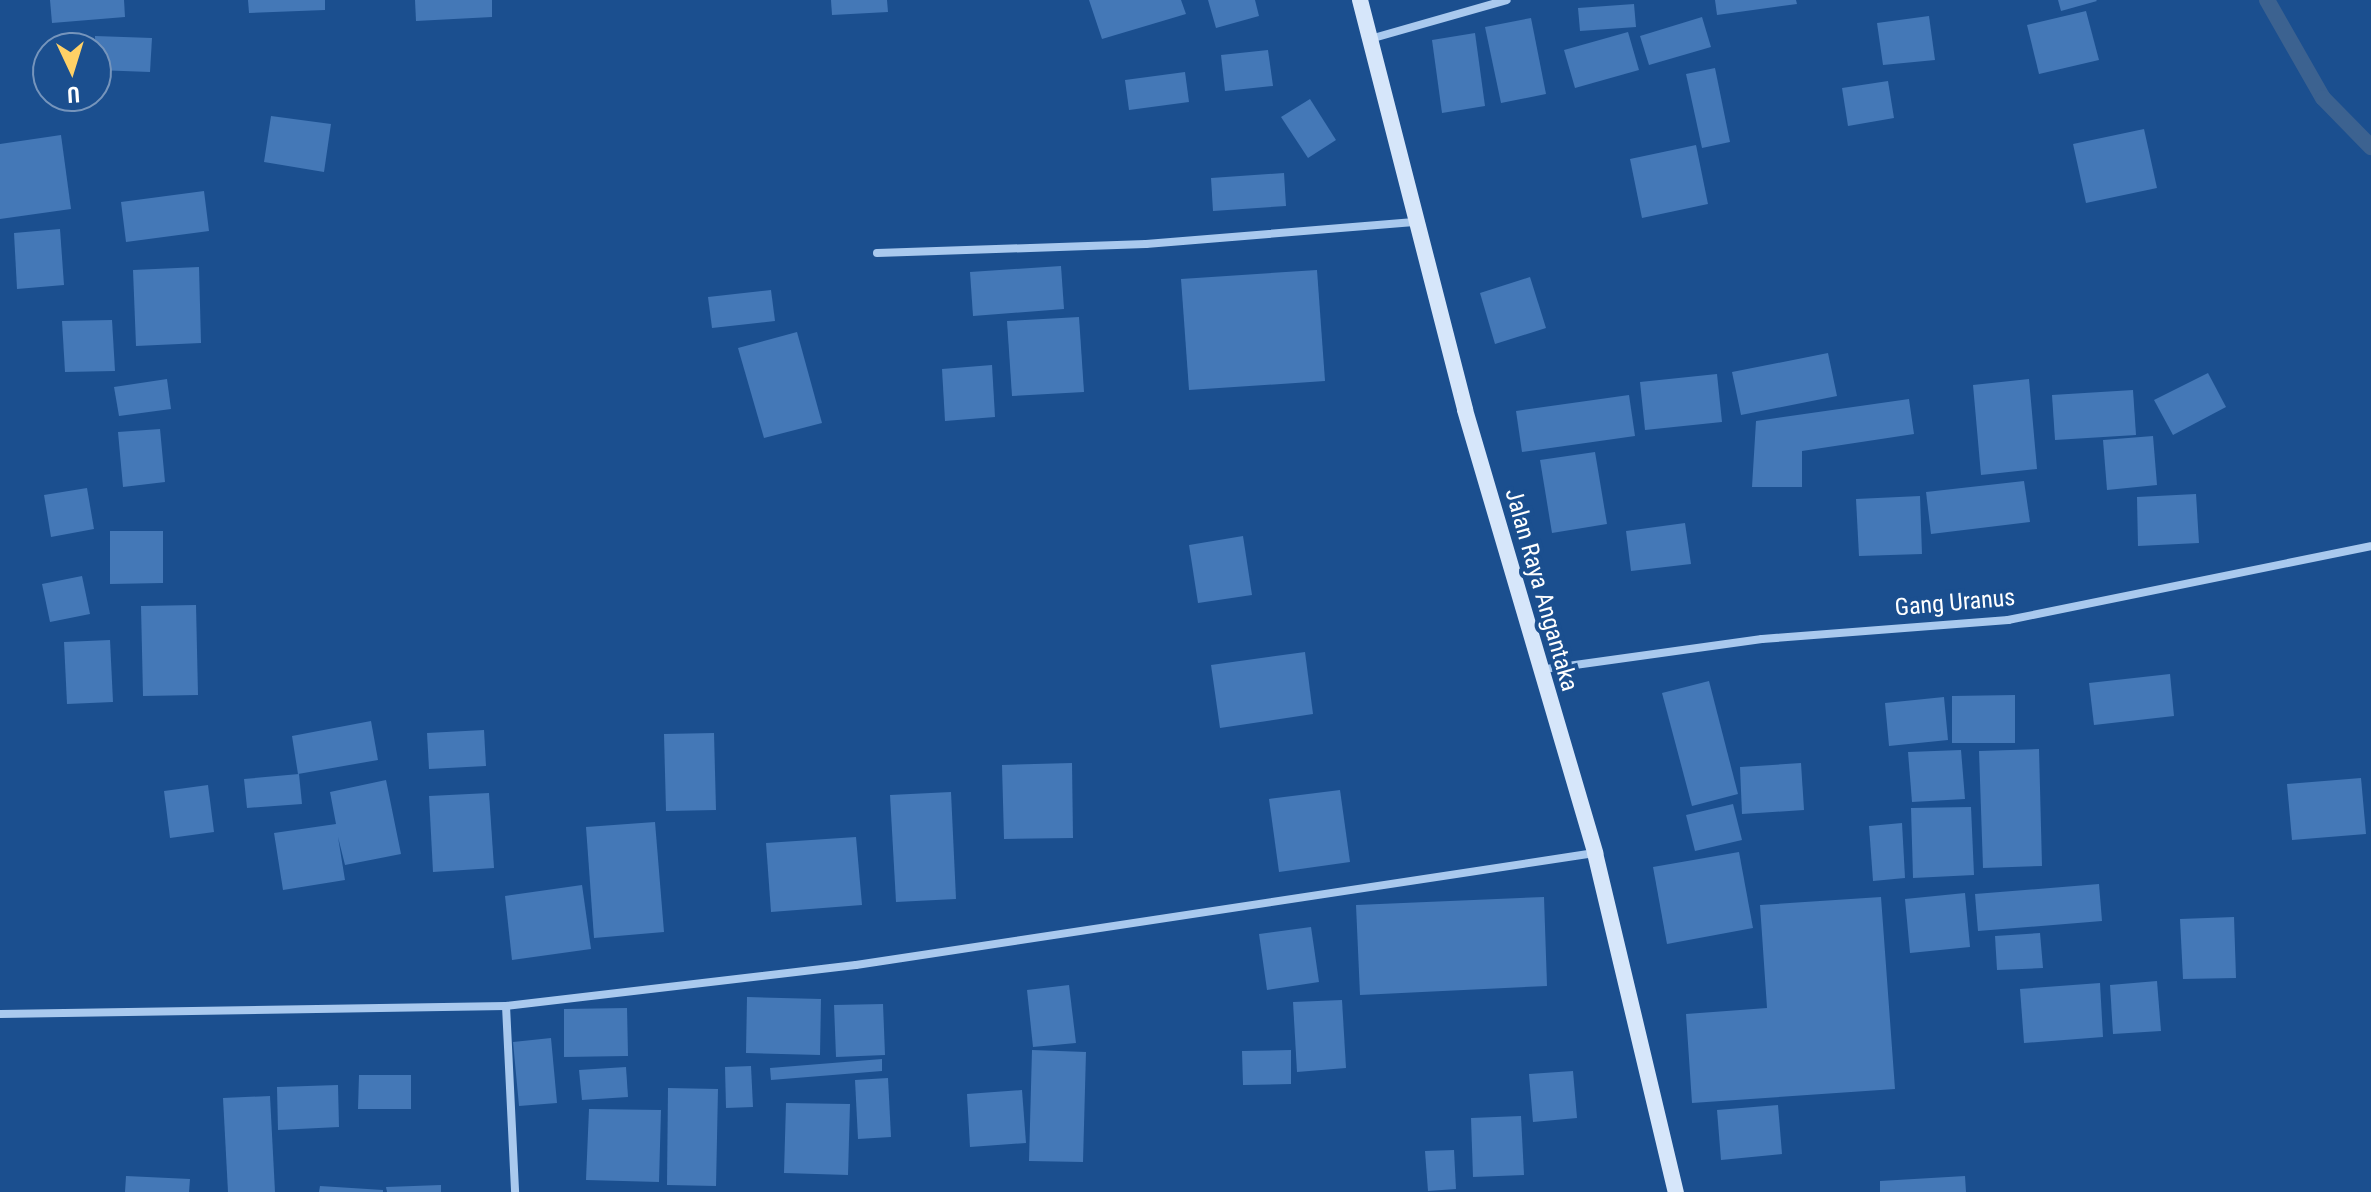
<!DOCTYPE html>
<style>
body{margin:0}
#map{position:relative;width:2371px;height:1192px;overflow:hidden;background:#1b4f8f;font-family:"Roboto Condensed",sans-serif}
div>[style]{position:absolute}
.stream>*{height:16px;margin:-8px;padding:0 8px;transform-origin:8px;border-radius:8px;background:#3c6290}
.building>*{inset:0;background:#4478b7}
.street>*{height:8px;margin:-4px;padding:0 4px;transform-origin:4px;border-radius:4px;background:#a9c9ee}
.secondary>*{height:16px;margin:-8px;padding:0 8px;transform-origin:8px;border-radius:8px;background:#d6e6fa}
span{translate:-50% -50%;white-space:nowrap;text-align:center;line-height:1.15;-webkit-text-stroke:8px #1b4f8f;paint-order:stroke}
.street-label{font-size:24px;color:#fff}
.north{position:absolute;left:32px;top:32px;width:80px;height:80px;box-sizing:border-box;background:#1b4f8f;border:2px solid #7695bc;border-radius:50%;rotate:176deg;font-size:22px;font-weight:700;line-height:32px;text-align:center;color:#fff}
.north::after{content:'';display:block;margin:auto;width:28px;height:36px;background:#ffd166;clip-path:polygon(50% 0,100% 100%,50% 72%,0 100%)}
</style>
<div id="map">
<div class="stream">
<div style="left:2267px;top:0;width:113px;rotate:60.3deg"></div>
<div style="left:2323px;top:98px;width:69px;rotate:45.6deg"></div>
</div>
<div class="building">
<div style="clip-path:polygon(50px 0,124px 0,125px 17px,52px 23px)"></div>
<div style="clip-path:polygon(248px 0,325px 0,325px 10px,249px 13px)"></div>
<div style="clip-path:polygon(415px 0,492px 0,492px 17px,416px 21px)"></div>
<div style="clip-path:polygon(831px 0,887px 0,888px 12px,832px 15px)"></div>
<div style="clip-path:polygon(1089px 0,1181px 0,1186px 14px,1102px 39px)"></div>
<div style="clip-path:polygon(1208px 0,1255px 0,1259px 16px,1216px 28px)"></div>
<div style="clip-path:polygon(1715px 0,1796px 0,1797px 4px,1717px 15px)"></div>
<div style="clip-path:polygon(2058px 0,2096px 0,2097px 1px,2061px 11px)"></div>
<div style="clip-path:polygon(1634px 4px,1636px 27px,1580px 31px,1578px 8px)"></div>
<div style="clip-path:polygon(2086px 11px,2099px 60px,2039px 74px,2027px 25px)"></div>
<div style="clip-path:polygon(1929px 16px,1935px 60px,1883px 65px,1877px 23px)"></div>
<div style="clip-path:polygon(1702px 17px,1711px 47px,1649px 65px,1640px 36px)"></div>
<div style="clip-path:polygon(1531px 18px,1546px 94px,1501px 103px,1485px 27px)"></div>
<div style="clip-path:polygon(1628px 32px,1639px 70px,1575px 88px,1564px 50px)"></div>
<div style="clip-path:polygon(1475px 33px,1485px 106px,1442px 113px,1432px 40px)"></div>
<div style="clip-path:polygon(95px 36px,152px 38px,150px 72px,96px 70px)"></div>
<div style="clip-path:polygon(1268px 50px,1273px 86px,1225px 91px,1221px 55px)"></div>
<div style="clip-path:polygon(1715px 68px,1730px 142px,1702px 148px,1686px 74px)"></div>
<div style="clip-path:polygon(1185px 72px,1189px 102px,1129px 110px,1125px 80px)"></div>
<div style="clip-path:polygon(1888px 81px,1894px 118px,1848px 126px,1842px 88px)"></div>
<div style="clip-path:polygon(1310px 99px,1336px 140px,1308px 158px,1281px 117px)"></div>
<div style="clip-path:polygon(271px 116px,331px 124px,324px 172px,264px 162px)"></div>
<div style="clip-path:polygon(2144px 129px,2157px 188px,2086px 203px,2073px 144px)"></div>
<div style="clip-path:polygon(61px 135px,71px 209px,0 219px,0 144px)"></div>
<div style="clip-path:polygon(1696px 145px,1708px 204px,1642px 218px,1630px 159px)"></div>
<div style="clip-path:polygon(1284px 173px,1286px 206px,1213px 211px,1211px 178px)"></div>
<div style="clip-path:polygon(204px 191px,209px 231px,126px 242px,121px 202px)"></div>
<div style="clip-path:polygon(60px 229px,64px 285px,17px 289px,14px 233px)"></div>
<div style="clip-path:polygon(1061px 266px,1064px 309px,973px 316px,970px 272px)"></div>
<div style="clip-path:polygon(199px 267px,201px 343px,136px 346px,133px 270px)"></div>
<div style="clip-path:polygon(1317px 270px,1325px 381px,1189px 390px,1181px 279px)"></div>
<div style="clip-path:polygon(1530px 277px,1546px 328px,1495px 344px,1480px 293px)"></div>
<div style="clip-path:polygon(771px 290px,775px 321px,712px 328px,708px 297px)"></div>
<div style="clip-path:polygon(1079px 317px,1084px 392px,1012px 396px,1007px 321px)"></div>
<div style="clip-path:polygon(112px 320px,115px 371px,65px 372px,62px 321px)"></div>
<div style="clip-path:polygon(797px 332px,822px 423px,764px 438px,738px 348px)"></div>
<div style="clip-path:polygon(1828px 353px,1837px 396px,1741px 415px,1732px 372px)"></div>
<div style="clip-path:polygon(992px 365px,995px 417px,945px 421px,942px 369px)"></div>
<div style="clip-path:polygon(2208px 373px,2226px 407px,2173px 435px,2154px 400px)"></div>
<div style="clip-path:polygon(1717px 374px,1722px 422px,1645px 430px,1640px 382px)"></div>
<div style="clip-path:polygon(167px 379px,171px 409px,119px 416px,114px 387px)"></div>
<div style="clip-path:polygon(2029px 379px,2037px 469px,1981px 475px,1973px 385px)"></div>
<div style="clip-path:polygon(2133px 390px,2136px 435px,2055px 440px,2052px 395px)"></div>
<div style="clip-path:polygon(1629px 395px,1635px 436px,1522px 452px,1516px 411px)"></div>
<div style="clip-path:polygon(1909px 399px,1914px 434px,1802px 451px,1802px 487px,1752px 487px,1756px 421px)"></div>
<div style="clip-path:polygon(160px 429px,165px 482px,123px 487px,118px 432px)"></div>
<div style="clip-path:polygon(2153px 436px,2157px 485px,2107px 490px,2103px 440px)"></div>
<div style="clip-path:polygon(1595px 452px,1607px 524px,1552px 533px,1540px 460px)"></div>
<div style="clip-path:polygon(2024px 481px,2030px 522px,1931px 534px,1926px 492px)"></div>
<div style="clip-path:polygon(87px 488px,94px 529px,51px 537px,44px 495px)"></div>
<div style="clip-path:polygon(2196px 494px,2199px 543px,2138px 546px,2137px 497px)"></div>
<div style="clip-path:polygon(1920px 496px,1922px 554px,1859px 556px,1856px 499px)"></div>
<div style="clip-path:polygon(1685px 523px,1691px 564px,1631px 571px,1626px 531px)"></div>
<div style="clip-path:polygon(110px 531px,163px 531px,163px 583px,110px 584px)"></div>
<div style="clip-path:polygon(1243px 536px,1252px 595px,1198px 603px,1189px 545px)"></div>
<div style="clip-path:polygon(82px 576px,90px 614px,50px 622px,42px 584px)"></div>
<div style="clip-path:polygon(196px 605px,198px 695px,143px 696px,141px 606px)"></div>
<div style="clip-path:polygon(110px 640px,113px 702px,67px 704px,64px 642px)"></div>
<div style="clip-path:polygon(1305px 652px,1313px 714px,1220px 728px,1211px 665px)"></div>
<div style="clip-path:polygon(2170px 674px,2174px 716px,2094px 725px,2089px 683px)"></div>
<div style="clip-path:polygon(1709px 681px,1738px 794px,1692px 806px,1662px 693px)"></div>
<div style="clip-path:polygon(2015px 695px,2015px 743px,1952px 743px,1952px 696px)"></div>
<div style="clip-path:polygon(1944px 697px,1948px 740px,1889px 746px,1885px 703px)"></div>
<div style="clip-path:polygon(371px 721px,378px 760px,298px 774px,292px 736px)"></div>
<div style="clip-path:polygon(484px 730px,486px 766px,429px 769px,427px 733px)"></div>
<div style="clip-path:polygon(714px 733px,716px 810px,666px 811px,664px 734px)"></div>
<div style="clip-path:polygon(2039px 749px,2042px 866px,1983px 868px,1979px 751px)"></div>
<div style="clip-path:polygon(1961px 750px,1965px 799px,1912px 802px,1908px 752px)"></div>
<div style="clip-path:polygon(1072px 763px,1073px 838px,1004px 839px,1002px 765px)"></div>
<div style="clip-path:polygon(1801px 763px,1804px 810px,1742px 814px,1740px 767px)"></div>
<div style="clip-path:polygon(299px 774px,302px 804px,247px 808px,244px 779px)"></div>
<div style="clip-path:polygon(2361px 778px,2366px 834px,2292px 840px,2287px 784px)"></div>
<div style="clip-path:polygon(386px 780px,401px 854px,345px 865px,338px 837px,345px 880px,283px 890px,274px 833px,336px 824px,330px 792px)"></div>
<div style="clip-path:polygon(208px 785px,214px 832px,170px 838px,164px 791px)"></div>
<div style="clip-path:polygon(1340px 790px,1350px 862px,1279px 872px,1269px 799px)"></div>
<div style="clip-path:polygon(951px 792px,956px 899px,896px 902px,890px 795px)"></div>
<div style="clip-path:polygon(489px 793px,494px 868px,433px 872px,429px 796px)"></div>
<div style="clip-path:polygon(1733px 804px,1742px 840px,1695px 851px,1686px 815px)"></div>
<div style="clip-path:polygon(1971px 807px,1974px 875px,1913px 878px,1911px 808px)"></div>
<div style="clip-path:polygon(655px 822px,664px 932px,594px 938px,586px 827px)"></div>
<div style="clip-path:polygon(1902px 823px,1905px 878px,1873px 881px,1869px 826px)"></div>
<div style="clip-path:polygon(856px 837px,862px 905px,771px 912px,766px 843px)"></div>
<div style="clip-path:polygon(1739px 852px,1753px 928px,1667px 944px,1653px 867px)"></div>
<div style="clip-path:polygon(2099px 884px,2102px 921px,1978px 931px,1975px 894px)"></div>
<div style="clip-path:polygon(582px 885px,591px 949px,512px 960px,505px 896px)"></div>
<div style="clip-path:polygon(1965px 893px,1970px 947px,1910px 953px,1905px 899px)"></div>
<div style="clip-path:polygon(1544px 897px,1547px 986px,1360px 995px,1356px 905px)"></div>
<div style="clip-path:polygon(1881px 897px,1895px 1089px,1692px 1103px,1686px 1014px,1767px 1008px,1760px 905px)"></div>
<div style="clip-path:polygon(2234px 917px,2236px 978px,2183px 979px,2180px 919px)"></div>
<div style="clip-path:polygon(1311px 927px,1319px 982px,1267px 990px,1259px 934px)"></div>
<div style="clip-path:polygon(2040px 933px,2043px 968px,1997px 970px,1995px 936px)"></div>
<div style="clip-path:polygon(2157px 981px,2161px 1031px,2113px 1034px,2110px 985px)"></div>
<div style="clip-path:polygon(2100px 983px,2103px 1037px,2024px 1043px,2020px 989px)"></div>
<div style="clip-path:polygon(1069px 985px,1076px 1043px,1033px 1047px,1027px 990px)"></div>
<div style="clip-path:polygon(747px 997px,821px 999px,820px 1055px,746px 1053px)"></div>
<div style="clip-path:polygon(1342px 1000px,1346px 1068px,1297px 1072px,1293px 1002px)"></div>
<div style="clip-path:polygon(883px 1004px,885px 1055px,836px 1057px,834px 1005px)"></div>
<div style="clip-path:polygon(627px 1008px,628px 1056px,564px 1057px,564px 1009px)"></div>
<div style="clip-path:polygon(551px 1038px,557px 1103px,519px 1106px,513px 1042px)"></div>
<div style="clip-path:polygon(1032px 1050px,1086px 1052px,1083px 1162px,1029px 1161px)"></div>
<div style="clip-path:polygon(1291px 1050px,1291px 1084px,1243px 1085px,1242px 1051px)"></div>
<div style="clip-path:polygon(882px 1059px,882px 1071px,771px 1080px,770px 1068px)"></div>
<div style="clip-path:polygon(751px 1066px,753px 1107px,726px 1108px,725px 1067px)"></div>
<div style="clip-path:polygon(626px 1067px,628px 1097px,582px 1100px,579px 1070px)"></div>
<div style="clip-path:polygon(1573px 1071px,1577px 1118px,1533px 1122px,1529px 1074px)"></div>
<div style="clip-path:polygon(359px 1075px,411px 1075px,411px 1109px,358px 1109px)"></div>
<div style="clip-path:polygon(888px 1078px,891px 1137px,858px 1139px,855px 1080px)"></div>
<div style="clip-path:polygon(338px 1085px,339px 1127px,278px 1130px,277px 1087px)"></div>
<div style="clip-path:polygon(668px 1088px,718px 1089px,716px 1186px,667px 1185px)"></div>
<div style="clip-path:polygon(1022px 1090px,1026px 1143px,970px 1147px,967px 1094px)"></div>
<div style="clip-path:polygon(270px 1096px,275px 1192px,228px 1192px,223px 1098px)"></div>
<div style="clip-path:polygon(786px 1103px,850px 1104px,848px 1175px,784px 1173px)"></div>
<div style="clip-path:polygon(1778px 1105px,1782px 1154px,1721px 1160px,1717px 1110px)"></div>
<div style="clip-path:polygon(589px 1109px,661px 1110px,659px 1182px,586px 1180px)"></div>
<div style="clip-path:polygon(1521px 1116px,1524px 1175px,1473px 1177px,1471px 1118px)"></div>
<div style="clip-path:polygon(1454px 1150px,1456px 1189px,1428px 1191px,1425px 1151px)"></div>
<div style="clip-path:polygon(126px 1176px,190px 1179px,189px 1192px,125px 1192px)"></div>
<div style="clip-path:polygon(1965px 1176px,1966px 1192px,1880px 1192px,1880px 1181px)"></div>
<div style="clip-path:polygon(441px 1185px,441px 1192px,387px 1192px,386px 1187px)"></div>
<div style="clip-path:polygon(320px 1186px,383px 1190px,383px 1192px,319px 1192px)"></div>
</div>
<div class="street">
<div style="left:1370px;top:39px;width:142px;rotate:-15.9deg"></div>
<div style="left:877px;top:253px;width:269px;rotate:-1.9deg"></div>
<div style="left:1146px;top:244px;width:269px;rotate:-4.7deg"></div>
<div style="left:1539px;top:670px;width:225px;rotate:-7.9deg"></div>
<div style="left:1762px;top:639px;width:247px;rotate:-4.4deg"></div>
<div style="left:2008px;top:620px;width:370px;rotate:-11.5deg"></div>
<div style="left:506px;top:1006px;width:186px;rotate:87.2deg"></div>
<div style="left:0;top:1014px;width:506px;rotate:-0.91deg"></div>
<div style="left:506px;top:1006px;width:352px;rotate:-6.7deg"></div>
<div style="left:856px;top:965px;width:747px;rotate:-8.62deg"></div>
</div>
<div class="secondary">
<div style="left:1360px;top:0;width:423px;rotate:75.6deg"></div>
<div style="left:1465px;top:410px;width:462px;rotate:73.6deg"></div>
<div style="left:1595px;top:853px;width:349px;rotate:76.6deg"></div>
</div>
<div class="street-label">
<span style="left:1541px;top:590px;rotate:74deg">Jalan Raya Angantaka</span>
<span style="left:1955px;top:603px;rotate:-5deg">Gang Uranus</span>
</div>
<div class="north">U</div>
</div>
